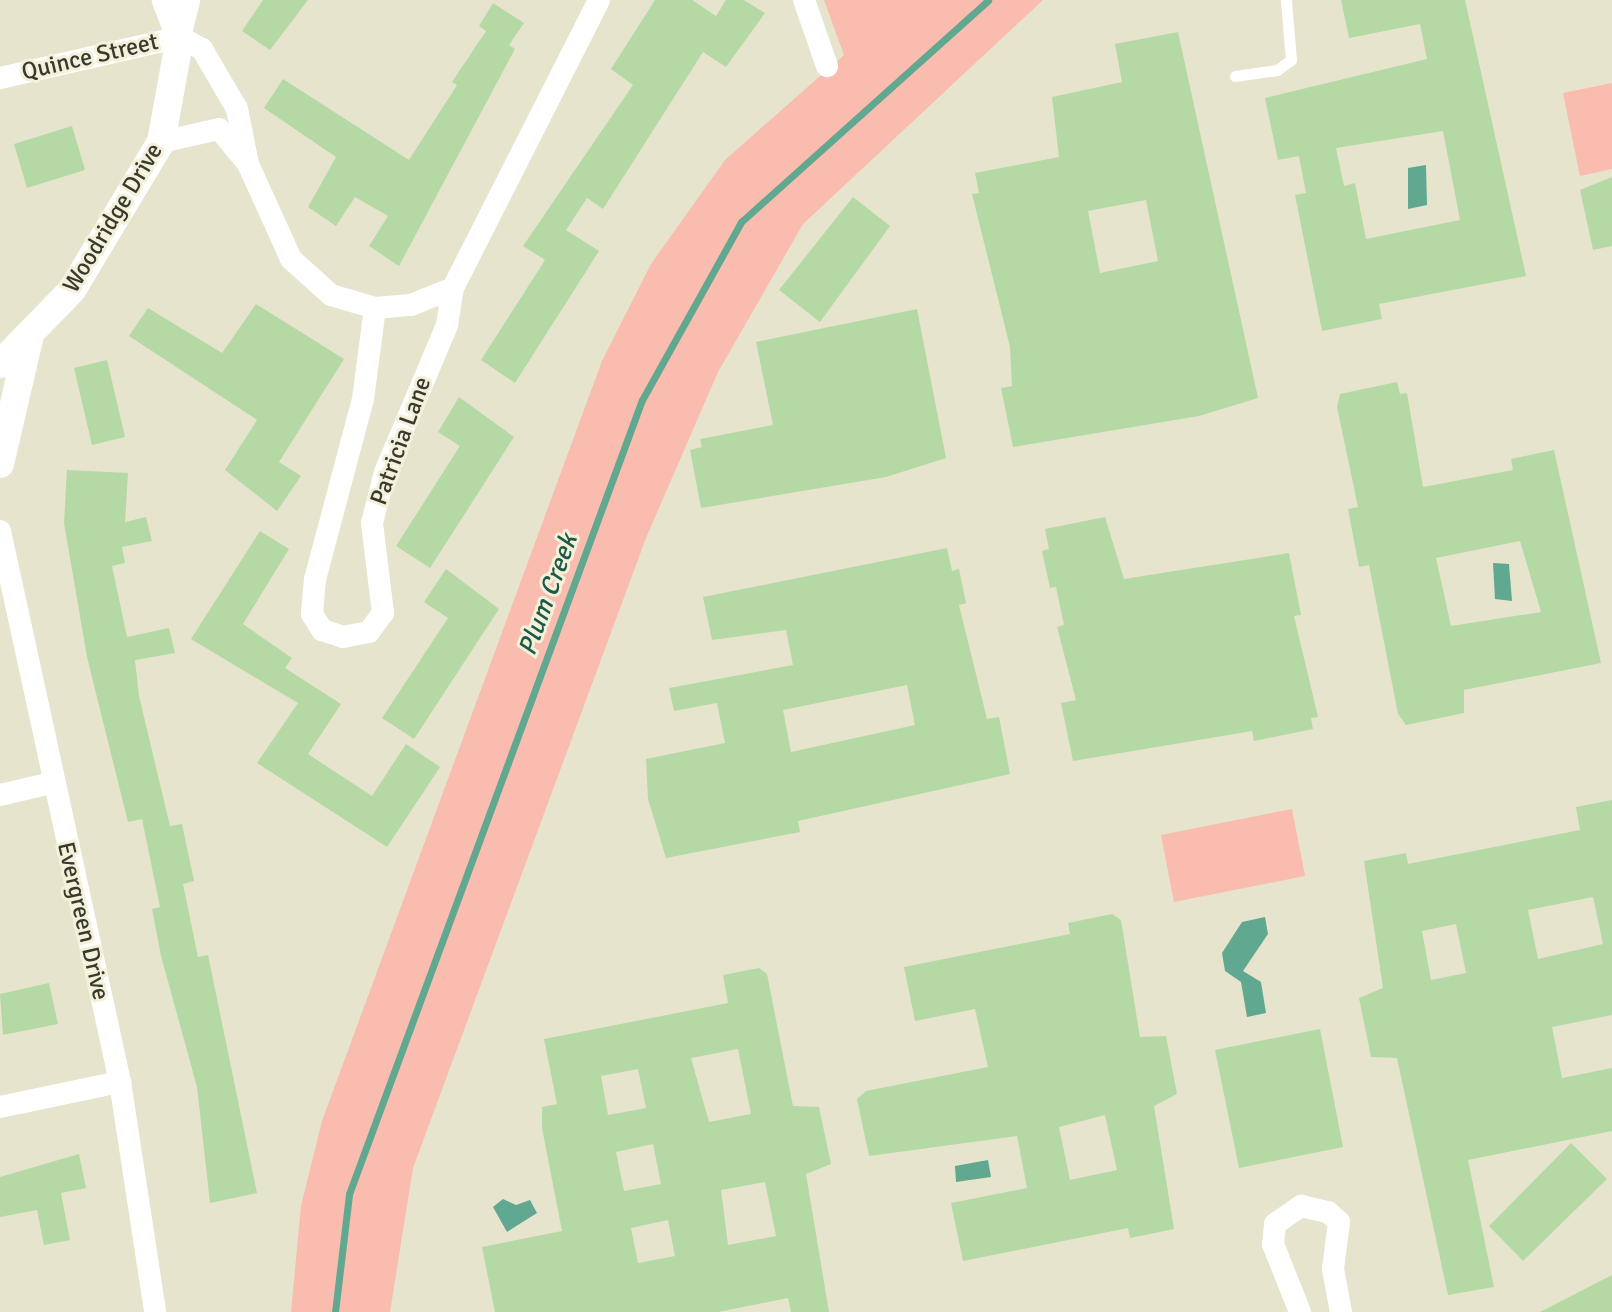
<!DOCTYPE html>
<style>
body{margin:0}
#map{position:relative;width:1612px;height:1312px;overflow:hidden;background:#e6e4cd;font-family:Signika,sans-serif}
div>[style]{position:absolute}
.green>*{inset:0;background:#f9bcaf}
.water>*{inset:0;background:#60a890}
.stream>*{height:7px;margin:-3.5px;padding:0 3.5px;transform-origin:3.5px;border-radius:3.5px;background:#60a890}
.building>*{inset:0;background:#b5d9a4}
.service>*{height:11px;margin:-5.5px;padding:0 5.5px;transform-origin:5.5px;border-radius:5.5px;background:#fff}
.minor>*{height:22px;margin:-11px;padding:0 11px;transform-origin:11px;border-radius:11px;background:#fff}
.tertiary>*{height:28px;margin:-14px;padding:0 14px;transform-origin:14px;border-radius:14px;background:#fff}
span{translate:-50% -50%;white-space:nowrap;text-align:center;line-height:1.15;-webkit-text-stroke:6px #f4f1da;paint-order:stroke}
.street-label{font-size:24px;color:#3a3930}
.water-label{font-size:26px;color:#1f5947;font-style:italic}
</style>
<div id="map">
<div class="green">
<div style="clip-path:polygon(824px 0,1043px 0,803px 224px,718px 372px,646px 538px,413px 1168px,390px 1312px,291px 1312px,301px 1206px,322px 1121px,602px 361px,651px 264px,725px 160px,844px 55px)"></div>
<div style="clip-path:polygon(1612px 83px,1612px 169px,1580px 176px,1563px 93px)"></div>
<div style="clip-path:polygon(1292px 809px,1305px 876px,1174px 902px,1161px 835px)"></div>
</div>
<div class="water">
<div style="clip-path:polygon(1426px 165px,1427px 205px,1408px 209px,1408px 168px)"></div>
<div style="clip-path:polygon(1493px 563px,1509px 564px,1512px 601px,1495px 599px)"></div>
<div style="clip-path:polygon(1265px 917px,1268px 934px,1243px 971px,1261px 982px,1266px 1013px,1247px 1017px,1241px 982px,1225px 971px,1222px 953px,1242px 922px)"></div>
<div style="clip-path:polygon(988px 1160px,991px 1177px,956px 1182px,955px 1166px)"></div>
<div style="clip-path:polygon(503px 1199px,516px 1205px,530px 1200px,537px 1213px,507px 1232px,493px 1207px)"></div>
</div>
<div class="stream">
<div style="left:335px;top:1312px;width:119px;rotate:-83.2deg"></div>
<div style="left:349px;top:1194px;width:846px;rotate:-69.75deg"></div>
<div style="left:642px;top:400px;width:204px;rotate:-60.9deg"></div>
<div style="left:741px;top:222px;width:332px;rotate:-41.9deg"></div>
</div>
<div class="building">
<div style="clip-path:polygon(263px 0,308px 0,270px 50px,242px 31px)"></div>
<div style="clip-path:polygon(655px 0,692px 0,716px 16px,726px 0,744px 0,765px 13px,726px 67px,703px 52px,603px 209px,587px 198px,566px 230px,599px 251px,515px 383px,481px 360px,545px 260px,523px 246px,633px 85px,611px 69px)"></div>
<div style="clip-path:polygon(evenodd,1341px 0,1465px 0,1526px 276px,1379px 304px,1382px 319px,1322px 331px,1295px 195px,1306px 193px,1299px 156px,1278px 160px,1265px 98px,1427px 59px,1420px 24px,1349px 38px,1341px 0,1443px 131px,1460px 220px,1366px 239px,1355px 183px,1344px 186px,1336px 148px,1443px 131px)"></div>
<div style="clip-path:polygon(493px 3px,524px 23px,509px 45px,515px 49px,399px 266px,369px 246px,388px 216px,355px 197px,336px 226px,308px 207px,336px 157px,264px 108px,283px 79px,409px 160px,457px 85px,452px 82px,486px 31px,479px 26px)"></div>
<div style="clip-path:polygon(evenodd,1178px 32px,1258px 398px,1199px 416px,1013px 447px,1001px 388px,1012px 386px,1010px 347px,972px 194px,979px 193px,975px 173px,1059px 157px,1052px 97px,1122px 82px,1115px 44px,1178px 32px,1146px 200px,1158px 261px,1100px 273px,1088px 211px,1146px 200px)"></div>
<div style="clip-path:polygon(72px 126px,85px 170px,27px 188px,14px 144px)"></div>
<div style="clip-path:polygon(1612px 177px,1612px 246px,1593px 250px,1580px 190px)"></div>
<div style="clip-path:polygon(853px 197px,890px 226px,820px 322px,779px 290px)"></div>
<div style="clip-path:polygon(256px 304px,344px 359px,279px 462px,301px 476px,277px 511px,225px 470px,257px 420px,129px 336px,148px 308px,222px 353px)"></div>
<div style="clip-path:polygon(917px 309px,946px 458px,886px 477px,701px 508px,690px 450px,702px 447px,700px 439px,773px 425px,756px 342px)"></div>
<div style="clip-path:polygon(107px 360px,125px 437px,92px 445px,74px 368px)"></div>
<div style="clip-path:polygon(evenodd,1397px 382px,1400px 394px,1407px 393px,1423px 487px,1513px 470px,1511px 459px,1554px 450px,1601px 663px,1464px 690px,1464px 713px,1406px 725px,1398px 714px,1369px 565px,1359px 567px,1348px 509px,1358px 507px,1337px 407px,1340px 394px,1397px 382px,1520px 541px,1541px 612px,1451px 626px,1436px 558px,1520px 541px)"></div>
<div style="clip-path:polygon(459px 397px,514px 437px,430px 568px,396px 546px,460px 446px,438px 432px)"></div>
<div style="clip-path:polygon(67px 470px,128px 473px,125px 522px,146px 517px,152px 541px,122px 547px,125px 563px,112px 566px,127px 637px,169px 628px,175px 653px,135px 660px,139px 696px,170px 826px,182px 824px,194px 881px,183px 884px,198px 957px,208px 955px,257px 1193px,210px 1203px,197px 1087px,161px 956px,152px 909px,160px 907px,142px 819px,128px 822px,87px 657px,64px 523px)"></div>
<div style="clip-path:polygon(1105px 517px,1124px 579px,1289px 553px,1301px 615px,1294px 616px,1318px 717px,1311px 718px,1313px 729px,1254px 741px,1252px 731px,1073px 761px,1061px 703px,1076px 700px,1057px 627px,1064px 625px,1056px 587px,1050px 588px,1042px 551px,1049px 549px,1045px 529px)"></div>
<div style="clip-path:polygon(260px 531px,289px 549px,243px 624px,292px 658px,285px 668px,341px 704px,308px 754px,372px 796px,406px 744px,440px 767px,387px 847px,257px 763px,298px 703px,191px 639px)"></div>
<div style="clip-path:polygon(evenodd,947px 548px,952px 571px,959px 569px,966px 603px,959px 605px,987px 719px,999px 717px,1010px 774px,798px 821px,800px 832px,666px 858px,648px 799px,646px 759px,725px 743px,717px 703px,674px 711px,669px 688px,793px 665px,786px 630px,712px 640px,703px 597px,947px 548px,907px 685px,915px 725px,791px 752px,783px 710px,907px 685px)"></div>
<div style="clip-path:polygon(446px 569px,499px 609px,414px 739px,382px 718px,448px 618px,424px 602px)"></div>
<div style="clip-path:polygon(evenodd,1612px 800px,1612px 1015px,1552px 1027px,1562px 1078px,1612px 1068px,1612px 1131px,1468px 1160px,1494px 1287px,1448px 1295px,1397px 1058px,1371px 1057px,1359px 998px,1383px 988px,1364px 861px,1406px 853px,1408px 864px,1580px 830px,1576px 807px,1612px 800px,1593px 897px,1603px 944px,1538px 959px,1528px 910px,1593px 897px,1612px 800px,1456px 924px,1466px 973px,1431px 980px,1422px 931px,1456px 924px)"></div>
<div style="clip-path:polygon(evenodd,1112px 914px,1121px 920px,1140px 1037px,1166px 1036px,1177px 1094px,1154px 1106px,1174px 1229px,1130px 1238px,1128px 1228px,963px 1261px,951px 1203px,1027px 1188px,1017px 1136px,869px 1156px,857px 1099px,866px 1091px,988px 1067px,975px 1009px,915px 1021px,904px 967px,1070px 934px,1068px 923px,1112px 914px,1105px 1115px,1117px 1170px,1070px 1180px,1059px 1127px,1105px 1115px)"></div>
<div style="clip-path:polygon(evenodd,759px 968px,767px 974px,793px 1106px,819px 1107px,831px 1164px,806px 1174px,829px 1312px,791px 1312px,788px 1298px,718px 1312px,495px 1312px,482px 1247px,562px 1231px,542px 1128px,542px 1107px,557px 1104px,544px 1039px,728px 1003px,723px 975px,759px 968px,738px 1049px,751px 1114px,709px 1122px,691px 1058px,738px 1049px,759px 968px,638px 1069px,646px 1108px,608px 1115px,601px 1076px,638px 1069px,759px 968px,653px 1144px,661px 1184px,624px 1191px,616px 1152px,653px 1144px,759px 968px,765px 1182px,776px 1236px,728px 1245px,721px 1190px,765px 1182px,759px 968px,668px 1220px,675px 1256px,638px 1263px,631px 1228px,668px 1220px)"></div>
<div style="clip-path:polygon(49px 983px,58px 1024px,3px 1035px,0 994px)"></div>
<div style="clip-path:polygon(1320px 1029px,1343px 1147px,1239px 1168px,1215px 1050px)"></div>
<div style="clip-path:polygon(1571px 1143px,1607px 1179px,1523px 1261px,1489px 1226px)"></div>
<div style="clip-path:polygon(79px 1154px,86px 1188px,61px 1193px,70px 1240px,44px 1245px,37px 1210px,0 1217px,0 1177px)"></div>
<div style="clip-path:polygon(1612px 1275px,1612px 1312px,1540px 1312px)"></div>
</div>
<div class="service">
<div style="left:1235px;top:76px;width:42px;rotate:-8.1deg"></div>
<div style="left:1277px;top:70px;width:17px;rotate:-36deg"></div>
<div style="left:1291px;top:60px;width:60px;rotate:-94.8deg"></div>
</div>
<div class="minor">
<div style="left:804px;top:0;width:70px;rotate:70.8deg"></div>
<div style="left:180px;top:37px;width:25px;rotate:29deg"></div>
<div style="left:202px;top:49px;width:69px;rotate:59.7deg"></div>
<div style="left:237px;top:109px;width:56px;rotate:78.7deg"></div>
<div style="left:248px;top:164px;width:104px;rotate:65.6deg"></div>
<div style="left:291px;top:259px;width:54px;rotate:42deg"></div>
<div style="left:331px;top:295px;width:46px;rotate:16.5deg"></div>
<div style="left:375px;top:308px;width:36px;rotate:-5deg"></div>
<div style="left:411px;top:305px;width:45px;rotate:-22deg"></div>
<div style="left:180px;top:37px;width:38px;rotate:-76deg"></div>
<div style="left:0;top:78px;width:185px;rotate:-12.8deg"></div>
<div style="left:161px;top:142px;width:59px;rotate:-12.6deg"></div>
<div style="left:219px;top:129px;width:40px;rotate:50deg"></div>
<div style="left:375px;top:308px;width:92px;rotate:97.5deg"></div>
<div style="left:363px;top:399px;width:186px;rotate:104.9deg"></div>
<div style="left:315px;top:579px;width:35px;rotate:95deg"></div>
<div style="left:312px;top:614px;width:19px;rotate:58deg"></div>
<div style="left:322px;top:630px;width:22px;rotate:18deg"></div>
<div style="left:343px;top:637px;width:26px;rotate:-11deg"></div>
<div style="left:369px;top:632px;width:24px;rotate:-54deg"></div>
<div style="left:383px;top:613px;width:91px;rotate:-97deg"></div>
<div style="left:372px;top:523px;width:53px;rotate:-75.7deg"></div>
<div style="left:385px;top:472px;width:160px;rotate:-67.1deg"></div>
<div style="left:447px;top:325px;width:37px;rotate:-81deg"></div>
<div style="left:453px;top:288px;width:323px;rotate:-63.1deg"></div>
<div style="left:0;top:531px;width:564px;rotate:77.71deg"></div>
<div style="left:120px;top:1082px;width:233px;rotate:81.3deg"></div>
<div style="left:0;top:795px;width:52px;rotate:-13.2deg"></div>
<div style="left:0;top:1107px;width:123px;rotate:-11.8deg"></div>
<div style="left:1300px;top:1312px;width:73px;rotate:-111.7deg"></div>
<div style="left:1273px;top:1244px;width:20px;rotate:-84deg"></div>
<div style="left:1275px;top:1224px;width:32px;rotate:-35deg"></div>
<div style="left:1301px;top:1206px;width:28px;rotate:13deg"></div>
<div style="left:1328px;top:1212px;width:15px;rotate:42deg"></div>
<div style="left:1339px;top:1222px;width:47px;rotate:97.3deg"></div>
<div style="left:1333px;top:1269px;width:44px;rotate:79.5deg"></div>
</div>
<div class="tertiary">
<div style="left:0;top:364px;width:103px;rotate:-45.8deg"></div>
<div style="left:72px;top:290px;width:173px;rotate:-59deg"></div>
<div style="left:161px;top:142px;width:107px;rotate:-79.7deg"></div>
<div style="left:180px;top:37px;width:40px;rotate:-111deg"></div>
<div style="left:0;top:464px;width:128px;rotate:-76.9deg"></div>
</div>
<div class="street-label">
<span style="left:90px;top:57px;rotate:-13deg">Quince Street</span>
<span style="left:113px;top:218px;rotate:-59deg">Woodridge Drive</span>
<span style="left:401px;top:441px;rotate:-70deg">Patricia Lane</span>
<span style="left:83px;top:921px;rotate:77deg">Evergreen Drive</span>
</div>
<div class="water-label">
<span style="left:549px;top:595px;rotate:-70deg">Plum Creek</span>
</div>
</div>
